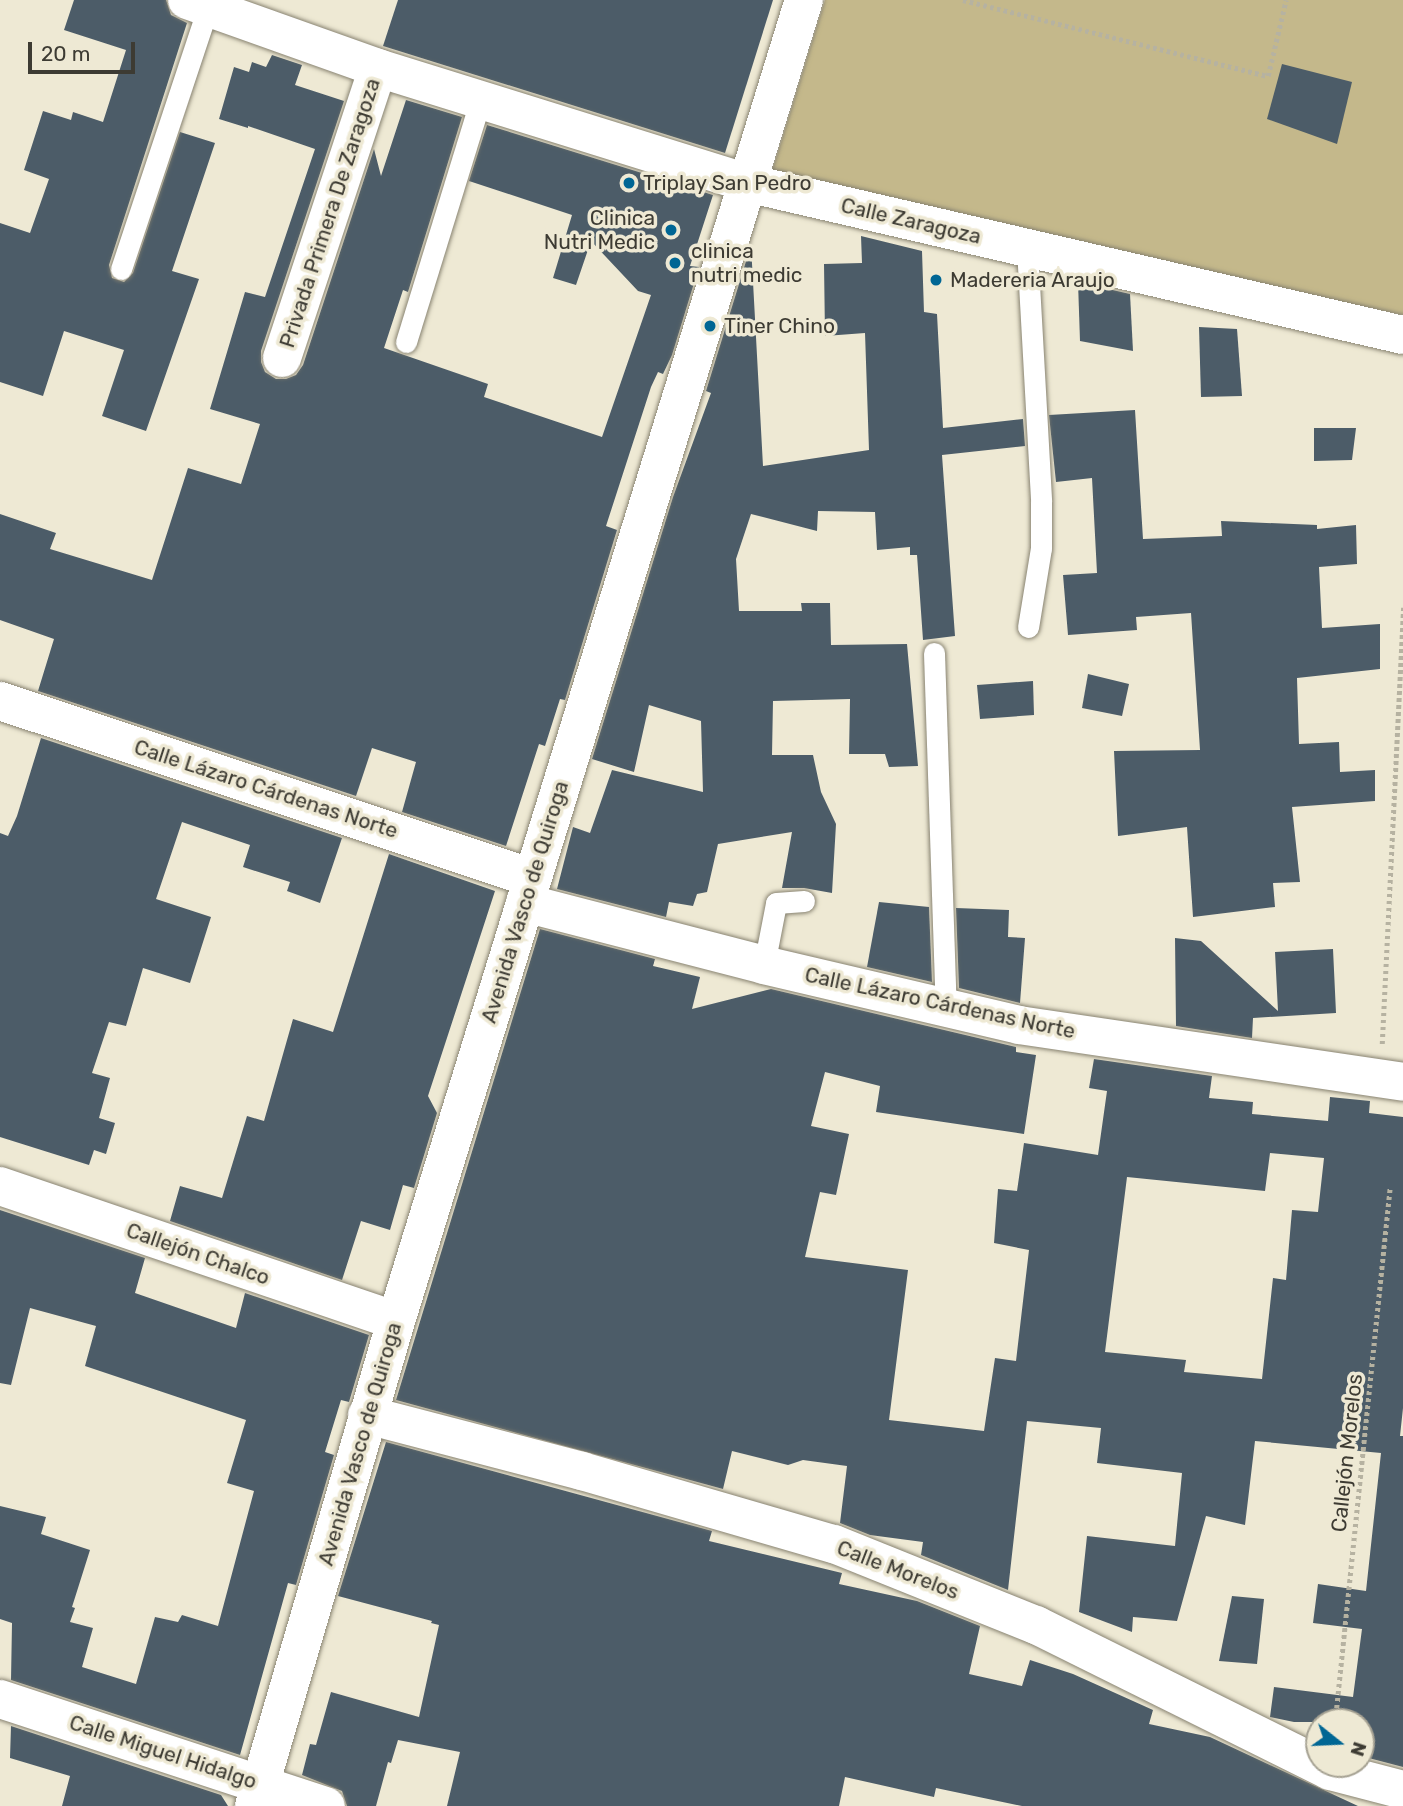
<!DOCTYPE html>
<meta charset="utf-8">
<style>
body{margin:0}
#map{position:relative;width:1403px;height:1806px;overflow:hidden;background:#eee9d4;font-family:Rubik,sans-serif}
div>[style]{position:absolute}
.green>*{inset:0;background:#c4b88b}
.building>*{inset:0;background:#4c5c68}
.path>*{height:4.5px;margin-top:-2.25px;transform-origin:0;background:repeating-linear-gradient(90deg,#b6b2a1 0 3.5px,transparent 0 7px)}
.roads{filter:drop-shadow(0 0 2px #888371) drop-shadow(0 0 2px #888371)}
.lane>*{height:21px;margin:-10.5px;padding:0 10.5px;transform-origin:10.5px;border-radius:10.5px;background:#fff}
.street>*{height:38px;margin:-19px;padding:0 19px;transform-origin:19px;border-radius:19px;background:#fff}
.secondary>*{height:38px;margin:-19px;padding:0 19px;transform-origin:19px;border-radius:19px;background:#fff}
.dots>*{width:19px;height:19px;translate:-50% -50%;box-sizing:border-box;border:4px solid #eee9d4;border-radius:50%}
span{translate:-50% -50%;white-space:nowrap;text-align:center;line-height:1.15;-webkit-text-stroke:7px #eee9d4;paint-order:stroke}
.poi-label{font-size:21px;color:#3d3b33}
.left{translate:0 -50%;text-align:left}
.right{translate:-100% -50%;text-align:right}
.street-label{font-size:21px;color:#3d3b33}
.north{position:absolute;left:1305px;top:1708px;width:70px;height:70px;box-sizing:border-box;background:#eee9d4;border:2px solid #a7a394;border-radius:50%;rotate:108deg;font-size:19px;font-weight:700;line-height:28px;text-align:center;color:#3d3b33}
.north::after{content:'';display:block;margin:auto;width:24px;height:32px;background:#006694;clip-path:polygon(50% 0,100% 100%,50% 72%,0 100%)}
.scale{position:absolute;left:28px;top:42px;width:107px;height:32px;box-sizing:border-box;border:4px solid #3d3b33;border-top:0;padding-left:9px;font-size:21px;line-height:24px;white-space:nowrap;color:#3d3b33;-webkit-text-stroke:5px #eee9d4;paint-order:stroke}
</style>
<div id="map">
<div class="green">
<div style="clip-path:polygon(825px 0,1403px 0,1403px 315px,770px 178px)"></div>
</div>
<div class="building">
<div style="clip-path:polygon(74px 0,166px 0,171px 15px,187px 23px,109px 265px,112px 278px,124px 282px,133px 273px,180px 132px,215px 143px,172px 271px,199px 279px,146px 431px,102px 416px,124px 350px,64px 331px,43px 396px,0 382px,0 223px,30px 233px,49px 179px,24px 170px,43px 111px,71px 120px,73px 112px,103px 122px,126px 50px,64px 30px)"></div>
<div style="clip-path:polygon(398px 0,773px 0,725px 153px,383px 46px)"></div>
<div style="clip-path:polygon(272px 55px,302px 65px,295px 85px,344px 101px,261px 351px,261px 362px,265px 372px,276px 379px,286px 379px,296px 375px,303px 365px,374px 149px,381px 176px,406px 100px,462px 117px,408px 292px,403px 290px,384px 348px,488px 384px,484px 397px,602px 437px,651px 295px,638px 291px,591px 241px,576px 285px,553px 278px,572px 215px,469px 181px,487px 125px,713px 195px,690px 266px,699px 267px,672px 355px,663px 374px,658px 372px,651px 387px,606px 526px,617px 530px,565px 700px,560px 699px,545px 746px,539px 744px,506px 846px,402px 812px,416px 762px,372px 748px,356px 796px,38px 691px,54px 639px,0 620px,0 514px,56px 533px,50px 549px,152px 580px,188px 468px,241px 484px,260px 424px,210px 409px,245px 292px,265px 297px,315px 149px,248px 126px,248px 128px,219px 119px,234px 67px,249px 72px,252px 62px,266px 67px)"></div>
<div style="clip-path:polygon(1282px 64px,1352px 82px,1337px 144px,1267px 119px)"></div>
<div style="clip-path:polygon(861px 236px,922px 251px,924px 312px,937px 314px,943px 428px,1023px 419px,1025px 446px,942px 455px,955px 636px,923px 640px,917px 555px,910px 555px,910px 547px,877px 550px,875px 512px,818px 511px,817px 531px,751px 514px,736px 559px,739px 611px,802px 611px,801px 603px,830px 603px,831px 645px,907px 644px,918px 766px,889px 767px,885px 754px,849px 754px,850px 699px,773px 701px,772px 755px,813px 755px,821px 792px,836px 824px,832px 893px,804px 888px,782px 888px,792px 832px,718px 844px,707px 892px,697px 894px,693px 906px,669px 902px,666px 917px,557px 889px,573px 827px,590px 833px,612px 770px,703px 792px,701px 721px,649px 705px,634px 772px,592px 759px,673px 497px,711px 393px,706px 391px,751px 245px,763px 466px,869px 450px,865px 333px,825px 336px,824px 264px,862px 263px)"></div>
<div style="clip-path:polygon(1078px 282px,1130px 294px,1133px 351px,1080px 341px)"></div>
<div style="clip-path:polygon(1199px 327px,1237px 329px,1242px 396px,1201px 397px)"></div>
<div style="clip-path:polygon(1135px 410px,1143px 539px,1222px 536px,1221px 521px,1317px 525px,1317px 529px,1356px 525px,1357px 564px,1319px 567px,1322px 628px,1380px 624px,1380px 669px,1297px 678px,1299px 744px,1339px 742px,1340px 772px,1375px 770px,1375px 801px,1292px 807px,1300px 882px,1273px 883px,1275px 907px,1193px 917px,1187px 827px,1118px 836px,1114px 751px,1200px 750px,1191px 613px,1136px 617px,1137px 630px,1068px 635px,1063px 575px,1097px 573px,1092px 478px,1056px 482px,1049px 415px)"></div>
<div style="clip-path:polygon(1314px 428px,1356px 428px,1352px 460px,1314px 461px)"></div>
<div style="clip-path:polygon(1088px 674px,1129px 684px,1122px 716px,1082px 708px)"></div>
<div style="clip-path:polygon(1033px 681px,1034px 715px,980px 719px,977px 685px)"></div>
<div style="clip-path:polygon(41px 738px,342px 838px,320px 903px,287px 891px,290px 882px,243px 867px,250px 845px,182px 822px,156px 899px,211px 917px,190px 983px,143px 968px,126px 1026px,109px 1022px,92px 1073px,110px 1078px,99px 1118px,115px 1123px,106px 1154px,94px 1150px,89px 1165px,0 1137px,0 833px,8px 836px,17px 816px)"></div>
<div style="clip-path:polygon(389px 854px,495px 891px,428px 1096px,437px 1113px,414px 1188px,403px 1185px,390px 1230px,361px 1221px,342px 1280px,170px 1221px,180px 1186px,222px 1198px,247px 1116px,264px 1121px,293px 1019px,333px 1032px)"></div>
<div style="clip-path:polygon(879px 902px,929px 907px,932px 982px,867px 967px)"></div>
<div style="clip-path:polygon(956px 908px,1009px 910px,1008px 937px,1025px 938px,1020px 1003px,959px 988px)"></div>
<div style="clip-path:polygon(evenodd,540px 929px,655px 959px,653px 966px,700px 977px,692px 1009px,771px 989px,1016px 1047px,1016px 1052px,1036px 1055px,1024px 1134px,876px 1112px,880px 1086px,825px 1072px,811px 1126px,849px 1134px,836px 1195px,820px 1192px,805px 1257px,908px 1270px,889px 1420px,984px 1431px,995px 1358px,1016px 1361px,1029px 1250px,994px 1243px,998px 1189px,1017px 1191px,1024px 1143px,1098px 1155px,1107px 1091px,1089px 1088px,1094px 1059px,1212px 1076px,1209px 1098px,1253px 1102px,1252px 1114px,1328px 1121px,1330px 1097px,1370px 1101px,1369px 1113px,1403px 1117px,1403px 1408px,1400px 1436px,1403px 1436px,1403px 1767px,1361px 1756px,1361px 1722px,1294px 1722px,1270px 1717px,1274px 1687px,1353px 1697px,1362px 1629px,1313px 1623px,1318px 1584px,1366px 1591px,1381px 1453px,1255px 1441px,1245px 1525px,1206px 1516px,1177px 1621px,1133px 1617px,1132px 1632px,1079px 1612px,1087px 1536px,1175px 1546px,1182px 1473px,1097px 1463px,1101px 1428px,1027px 1421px,1008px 1590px,921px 1555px,923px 1542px,870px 1535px,840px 1523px,847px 1466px,803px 1460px,788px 1465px,732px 1451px,723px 1489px,396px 1400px,540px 929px,1270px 1153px,1324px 1158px,1318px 1212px,1292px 1210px,1286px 1280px,1273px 1278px,1262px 1379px,1184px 1372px,1186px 1360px,1105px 1352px,1127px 1177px,1265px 1191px,1270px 1153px)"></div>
<div style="clip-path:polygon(1175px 938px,1201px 941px,1278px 1011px,1275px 952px,1333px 949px,1336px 1013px,1253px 1018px,1252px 1038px,1176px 1026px)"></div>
<div style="clip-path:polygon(0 1210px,145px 1258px,135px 1293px,236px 1328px,245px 1293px,369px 1335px,349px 1402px,341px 1400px,325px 1452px,334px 1455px,296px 1585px,288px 1583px,240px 1755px,11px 1680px,12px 1623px,0 1619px,0 1506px,46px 1517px,41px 1534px,90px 1550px,72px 1607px,75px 1608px,70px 1622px,93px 1628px,82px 1667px,136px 1684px,155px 1617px,178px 1622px,182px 1615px,218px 1626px,254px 1491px,227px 1483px,246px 1420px,85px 1366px,96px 1326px,30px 1308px,11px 1385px,0 1383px)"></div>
<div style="clip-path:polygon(386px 1442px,712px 1531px,709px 1541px,842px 1573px,839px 1584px,917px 1601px,980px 1626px,969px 1674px,1022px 1686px,1030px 1660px,1073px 1674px,1153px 1710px,1149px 1724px,1210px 1737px,1358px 1806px,1022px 1806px,936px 1788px,934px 1797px,845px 1777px,839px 1806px,447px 1806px,460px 1752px,398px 1740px,391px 1763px,388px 1762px,376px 1806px,347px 1806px,342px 1791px,302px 1775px,310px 1744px,316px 1745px,331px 1692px,419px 1717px,439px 1625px,431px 1623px,432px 1621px,338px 1596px)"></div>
<div style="clip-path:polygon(1232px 1596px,1264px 1599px,1257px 1664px,1219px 1661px)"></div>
<div style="clip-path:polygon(11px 1726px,221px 1795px,228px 1806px,62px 1806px,70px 1776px,10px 1758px)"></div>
</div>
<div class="path">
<div style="left:963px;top:0;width:314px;rotate:14deg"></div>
<div style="left:1268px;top:76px;width:78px;rotate:-76.7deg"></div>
<div style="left:1382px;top:1044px;width:437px;rotate:-87.2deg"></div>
<div style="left:1335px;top:1722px;width:538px;rotate:-84.13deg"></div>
</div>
<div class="roads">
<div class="lane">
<div style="left:1027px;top:248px;width:254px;rotate:86.8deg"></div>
<div style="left:1041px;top:502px;width:46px;rotate:90deg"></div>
<div style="left:1041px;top:548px;width:80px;rotate:99.3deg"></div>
<div style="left:121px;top:269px;width:276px;rotate:-71.6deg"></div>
<div style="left:406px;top:342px;width:251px;rotate:-72.9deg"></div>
<div style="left:934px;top:653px;width:353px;rotate:88.1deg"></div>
<div style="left:764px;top:965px;width:63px;rotate:-79deg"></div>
<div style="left:776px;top:903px;width:28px;rotate:-4deg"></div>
</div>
<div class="street">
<div style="left:187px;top:0;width:203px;rotate:19.6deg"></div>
<div style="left:378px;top:68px;width:387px;rotate:17.3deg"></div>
<div style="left:747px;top:183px;width:673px;rotate:13.05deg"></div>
<div style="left:0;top:701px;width:561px;rotate:18.4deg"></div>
<div style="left:525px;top:903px;width:247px;rotate:14.5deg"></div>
<div style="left:764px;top:965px;width:262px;rotate:13.2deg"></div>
<div style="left:1019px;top:1025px;width:388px;rotate:8.4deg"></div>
<div style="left:0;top:1186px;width:418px;rotate:18.8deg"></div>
<div style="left:367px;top:1415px;width:222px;rotate:14.6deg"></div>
<div style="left:582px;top:1471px;width:262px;rotate:16.2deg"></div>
<div style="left:834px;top:1544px;width:218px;rotate:21.9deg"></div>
<div style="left:1036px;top:1625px;width:328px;rotate:26.4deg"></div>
<div style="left:1330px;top:1771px;width:75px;rotate:14.6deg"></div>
<div style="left:0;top:1699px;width:343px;rotate:18.2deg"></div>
</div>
<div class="secondary">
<div style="left:282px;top:358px;width:305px;rotate:-71.7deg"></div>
<div style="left:254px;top:1806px;width:505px;rotate:-73.68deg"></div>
<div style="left:396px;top:1321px;width:1383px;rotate:-72.84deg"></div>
</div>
</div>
<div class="dots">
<div style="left:629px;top:183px;background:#006694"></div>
<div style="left:671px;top:230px;background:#006694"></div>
<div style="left:675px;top:263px;background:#006694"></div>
<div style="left:936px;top:280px;background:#006694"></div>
<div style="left:710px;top:326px;background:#006694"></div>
</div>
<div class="poi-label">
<span class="left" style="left:643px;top:183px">Triplay San Pedro</span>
<span class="right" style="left:655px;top:230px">Clinica<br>Nutri Medic</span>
<span class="left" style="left:691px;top:263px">clinica<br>nutri medic</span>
<span class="left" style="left:950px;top:280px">Madereria Araujo</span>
<span class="left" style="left:724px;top:326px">Tiner Chino</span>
</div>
<div class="street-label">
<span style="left:330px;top:213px;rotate:-72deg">Privada Primera De Zaragoza</span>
<span style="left:911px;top:221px;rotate:13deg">Calle Zaragoza</span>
<span style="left:266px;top:789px;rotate:18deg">Calle Lázaro Cárdenas Norte</span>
<span style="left:525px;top:902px;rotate:-73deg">Avenida Vasco de Quiroga</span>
<span style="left:940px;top:1003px;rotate:12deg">Calle Lázaro Cárdenas Norte</span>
<span style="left:198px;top:1254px;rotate:19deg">Callejón Chalco</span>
<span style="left:360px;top:1444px;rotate:-74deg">Avenida Vasco de Quiroga</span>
<span style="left:1347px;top:1453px;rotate:-84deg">Callejón Morelos</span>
<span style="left:898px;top:1570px;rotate:21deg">Calle Morelos</span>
<span style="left:163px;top:1752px;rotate:18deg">Calle Miguel Hidalgo</span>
</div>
<div class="north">N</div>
<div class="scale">20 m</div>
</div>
